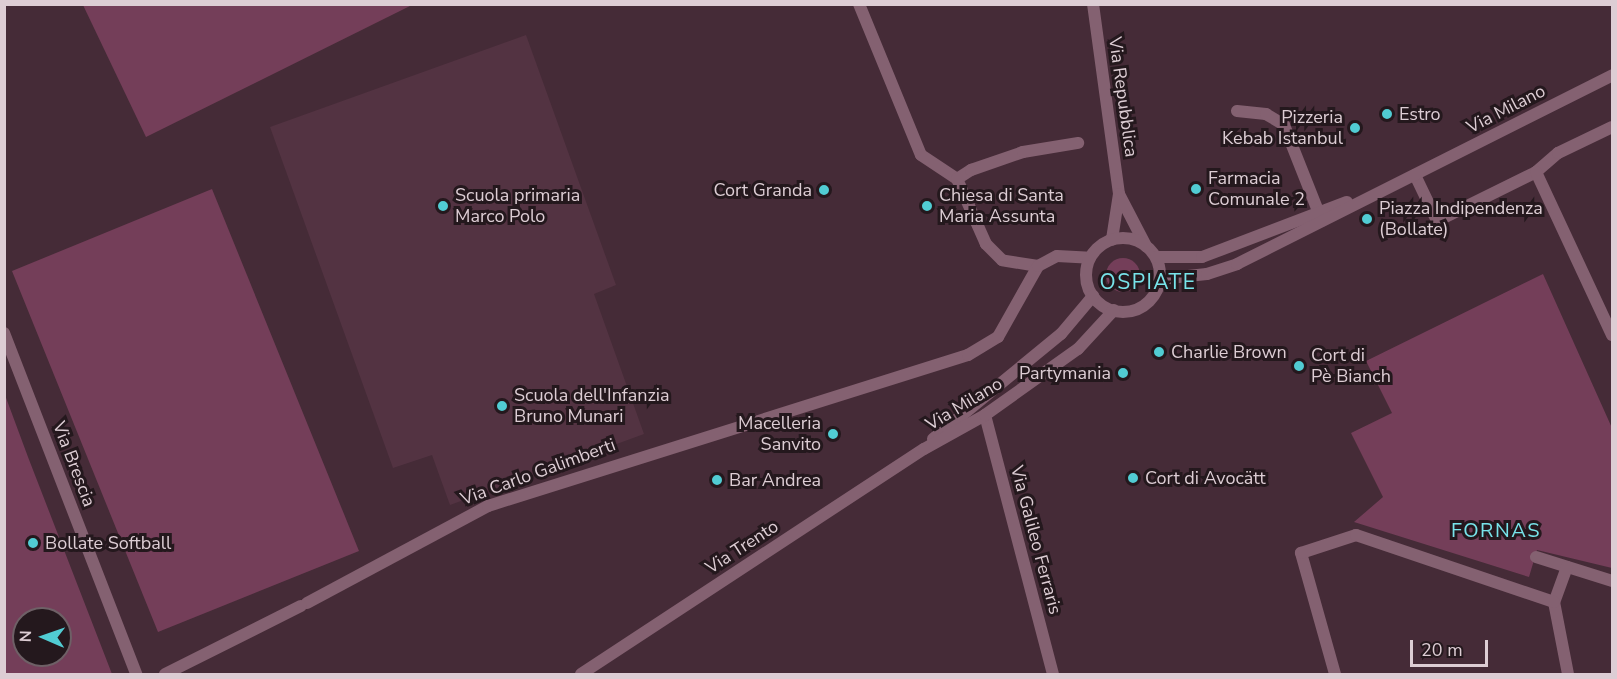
<!DOCTYPE html>
<meta charset="utf-8">
<style>
body{margin:0}
#map{position:relative;width:1617px;height:679px;overflow:hidden;background:#452b37;font-family:"Nunito Sans",sans-serif}
div>[style]{position:absolute}
.built>*{inset:0;background:#533342}
.green>*{inset:0;background:#743e59}
.round{border-radius:50%}
.service>*{height:12px;margin:-6px;padding:0 6px;transform-origin:6px;border-radius:6px;background:#846171}
.minor>*{height:12px;margin:-6px;padding:0 6px;transform-origin:6px;border-radius:6px;background:#846171}
.tertiary>*{height:12px;margin:-6px;padding:0 6px;transform-origin:6px;border-radius:6px;background:#846171}
.tertiary>.ring{margin:-6px;padding:0;box-sizing:content-box;background:none;border:12px solid #846171;border-radius:50%}
.dots>*{width:16px;height:16px;translate:-50% -50%;box-sizing:border-box;border:3px solid #24181d;border-radius:50%}
span{translate:-50% -50%;white-space:nowrap;text-align:center;line-height:1.15;-webkit-text-stroke:6px #24181d;paint-order:stroke}
.street-label{font-size:18px;color:#ddcdd4}
.poi-label{font-size:18px;color:#ddcdd4}
.left{translate:0 -50%;text-align:left}
.right{translate:-100% -50%;text-align:right}
.neighbourhood-label{font-size:20px;color:#78e4ea;letter-spacing:1.5px}
.quarter-label{font-size:21px;color:#78e4ea;letter-spacing:1.5px}
.frame{position:absolute;inset:0;border:6px solid #ddcdd4;pointer-events:none}
.north{position:absolute;left:12px;top:607px;width:60px;height:60px;box-sizing:border-box;background:#24181d;border:2px solid #6e6066;border-radius:50%;rotate:272deg;font-size:16px;font-weight:700;line-height:24px;text-align:center;color:#ddcdd4}
.north::after{content:'';display:block;margin:auto;width:21px;height:27px;background:#51ccd3;clip-path:polygon(50% 0,100% 100%,50% 72%,0 100%)}
.scale{position:absolute;left:1410px;top:640px;width:78px;height:27px;box-sizing:border-box;border:3px solid #ddcdd4;border-top:0;padding-left:8px;font-size:18px;line-height:21px;white-space:nowrap;color:#ddcdd4;-webkit-text-stroke:4px #24181d;paint-order:stroke}
</style>
<div id="map">
<div class="built">
<div style="clip-path:polygon(526px 35px,616px 285px,594px 294px,644px 434px,450px 505px,432px 455px,393px 468px,270px 127px)"></div>
</div>
<div class="green">
<div style="clip-path:polygon(83px 5px,412px 5px,146px 137px)"></div>
<div style="clip-path:polygon(212px 189px,359px 551px,158px 632px,12px 271px)"></div>
<div class="round" style="left:1106px;top:258px;width:34px;height:34px"></div>
<div style="clip-path:polygon(1543px 274px,1612px 428px,1612px 568px,1537px 550px,1529px 577px,1354px 522px,1383px 497px,1351px 433px,1392px 413px,1366px 361px)"></div>
<div style="clip-path:polygon(evenodd,5px 395px,28px 457px,112px 674px,5px 674px,5px 395px,24px 619px,60px 619px,60px 655px,24px 655px,24px 619px)"></div>
</div>
<div class="service">
<div style="left:859px;top:4px;width:163px;rotate:67.7deg"></div>
<div style="left:921px;top:155px;width:43px;rotate:33.7deg"></div>
<div style="left:1237px;top:111px;width:29px;rotate:6deg"></div>
<div style="left:1266px;top:114px;width:21px;rotate:31deg"></div>
<div style="left:1284px;top:125px;width:103px;rotate:68.4deg"></div>
<div style="left:1536px;top:172px;width:29px;rotate:-41deg"></div>
<div style="left:1558px;top:153px;width:60px;rotate:-25.7deg"></div>
<div style="left:1038px;top:266px;width:36px;rotate:-171deg"></div>
<div style="left:1002px;top:260px;width:23px;rotate:-135deg"></div>
<div style="left:986px;top:244px;width:71px;rotate:-114deg"></div>
<div style="left:957px;top:179px;width:17px;rotate:-33deg"></div>
<div style="left:971px;top:170px;width:55px;rotate:-19.1deg"></div>
<div style="left:1023px;top:152px;width:56px;rotate:-9.3deg"></div>
<div style="left:1536px;top:557px;width:80px;rotate:17.5deg"></div>
<div style="left:1567px;top:567px;width:37px;rotate:110deg"></div>
<div style="left:1554px;top:602px;width:73px;rotate:79deg"></div>
<div style="left:1335px;top:674px;width:126px;rotate:-105.7deg"></div>
<div style="left:1301px;top:553px;width:58px;rotate:-18.1deg"></div>
<div style="left:1356px;top:535px;width:209px;rotate:18.7deg"></div>
</div>
<div class="minor">
<div style="left:1093px;top:4px;width:192px;rotate:82.2deg"></div>
<div style="left:1119px;top:194px;width:46px;rotate:98.8deg"></div>
<div style="left:1415px;top:175px;width:51px;rotate:64.4deg"></div>
<div style="left:1437px;top:221px;width:110px;rotate:-26.3deg"></div>
<div style="left:1536px;top:172px;width:180px;rotate:65deg"></div>
<div style="left:1119px;top:194px;width:59px;rotate:62.6deg"></div>
<div style="left:4px;top:333px;width:366px;rotate:68.8deg"></div>
<div style="left:985px;top:415px;width:268px;rotate:75.3deg"></div>
<div style="left:307px;top:603px;width:205px;rotate:-28.2deg"></div>
<div style="left:488px;top:506px;width:503px;rotate:-17.46deg"></div>
<div style="left:968px;top:355px;width:35px;rotate:-31deg"></div>
<div style="left:998px;top:337px;width:81px;rotate:-60.6deg"></div>
<div style="left:1038px;top:266px;width:21px;rotate:-28deg"></div>
<div style="left:1057px;top:256px;width:33px;rotate:3deg"></div>
<div style="left:165px;top:674px;width:152px;rotate:-26.6deg"></div>
</div>
<div class="tertiary">
<div class="ring" style="left:1086px;top:238px;width:62px;height:62px"></div>
<div style="left:1156px;top:257px;width:46px"></div>
<div style="left:1202px;top:257px;width:155px;rotate:-20.8deg"></div>
<div style="left:1160px;top:279px;width:47px;rotate:-6.1deg"></div>
<div style="left:1207px;top:274px;width:32px;rotate:-18deg"></div>
<div style="left:1237px;top:264px;width:420px;rotate:-26.7deg"></div>
<div style="left:933px;top:439px;width:166px;rotate:-39.4deg"></div>
<div style="left:1061px;top:334px;width:50px;rotate:-49.9deg"></div>
<div style="left:581px;top:674px;width:410px;rotate:-33.3deg"></div>
<div style="left:924px;top:449px;width:70px;rotate:-29.1deg"></div>
<div style="left:985px;top:415px;width:114px;rotate:-35.4deg"></div>
<div style="left:1078px;top:349px;width:53px;rotate:-47.3deg"></div>
</div>
<div class="dots">
<div style="left:1387px;top:114px;background:#51ccd3"></div>
<div style="left:1355px;top:128px;background:#51ccd3"></div>
<div style="left:1196px;top:189px;background:#51ccd3"></div>
<div style="left:824px;top:190px;background:#51ccd3"></div>
<div style="left:443px;top:206px;background:#51ccd3"></div>
<div style="left:927px;top:206px;background:#51ccd3"></div>
<div style="left:1367px;top:219px;background:#51ccd3"></div>
<div style="left:1159px;top:352px;background:#51ccd3"></div>
<div style="left:1299px;top:366px;background:#51ccd3"></div>
<div style="left:1123px;top:373px;background:#51ccd3"></div>
<div style="left:502px;top:406px;background:#51ccd3"></div>
<div style="left:833px;top:434px;background:#51ccd3"></div>
<div style="left:1133px;top:478px;background:#51ccd3"></div>
<div style="left:717px;top:480px;background:#51ccd3"></div>
<div style="left:33px;top:543px;background:#51ccd3"></div>
</div>
<div class="street-label">
<span style="left:1123px;top:97px;rotate:82deg">Via Repubblica</span>
<span style="left:1506px;top:109px;rotate:-27deg">Via Milano</span>
<span style="left:964px;top:404px;rotate:-31deg">Via Milano</span>
<span style="left:74px;top:464px;rotate:69deg">Via Brescia</span>
<span style="left:538px;top:472px;rotate:-20deg">Via Carlo Galimberti</span>
<span style="left:1036px;top:540px;rotate:75deg">Via Galileo Ferraris</span>
<span style="left:742px;top:547px;rotate:-33deg">Via Trento</span>
</div>
<div class="poi-label">
<span class="left" style="left:1399px;top:114px">Estro</span>
<span class="right" style="left:1343px;top:128px">Pizzeria<br>Kebab Istanbul</span>
<span class="left" style="left:1208px;top:189px">Farmacia<br>Comunale 2</span>
<span class="right" style="left:812px;top:190px">Cort Granda</span>
<span class="left" style="left:455px;top:206px">Scuola primaria<br>Marco Polo</span>
<span class="left" style="left:939px;top:206px">Chiesa di Santa<br>Maria Assunta</span>
<span class="left" style="left:1379px;top:219px">Piazza Indipendenza<br>(Bollate)</span>
<span class="left" style="left:1171px;top:352px">Charlie Brown</span>
<span class="left" style="left:1311px;top:366px">Cort di<br>Pè Bianch</span>
<span class="right" style="left:1111px;top:373px">Partymania</span>
<span class="left" style="left:514px;top:406px">Scuola dell'Infanzia<br>Bruno Munari</span>
<span class="right" style="left:821px;top:434px">Macelleria<br>Sanvito</span>
<span class="left" style="left:1145px;top:478px">Cort di Avocätt</span>
<span class="left" style="left:729px;top:480px">Bar Andrea</span>
<span class="left" style="left:45px;top:543px">Bollate Softball</span>
</div>
<div class="neighbourhood-label">
<span style="left:1496px;top:530px">FORNAS</span>
</div>
<div class="quarter-label">
<span style="left:1148px;top:282px">OSPIATE</span>
</div>
<div class="frame"></div>
<div class="north">N</div>
<div class="scale">20 m</div>
</div>
